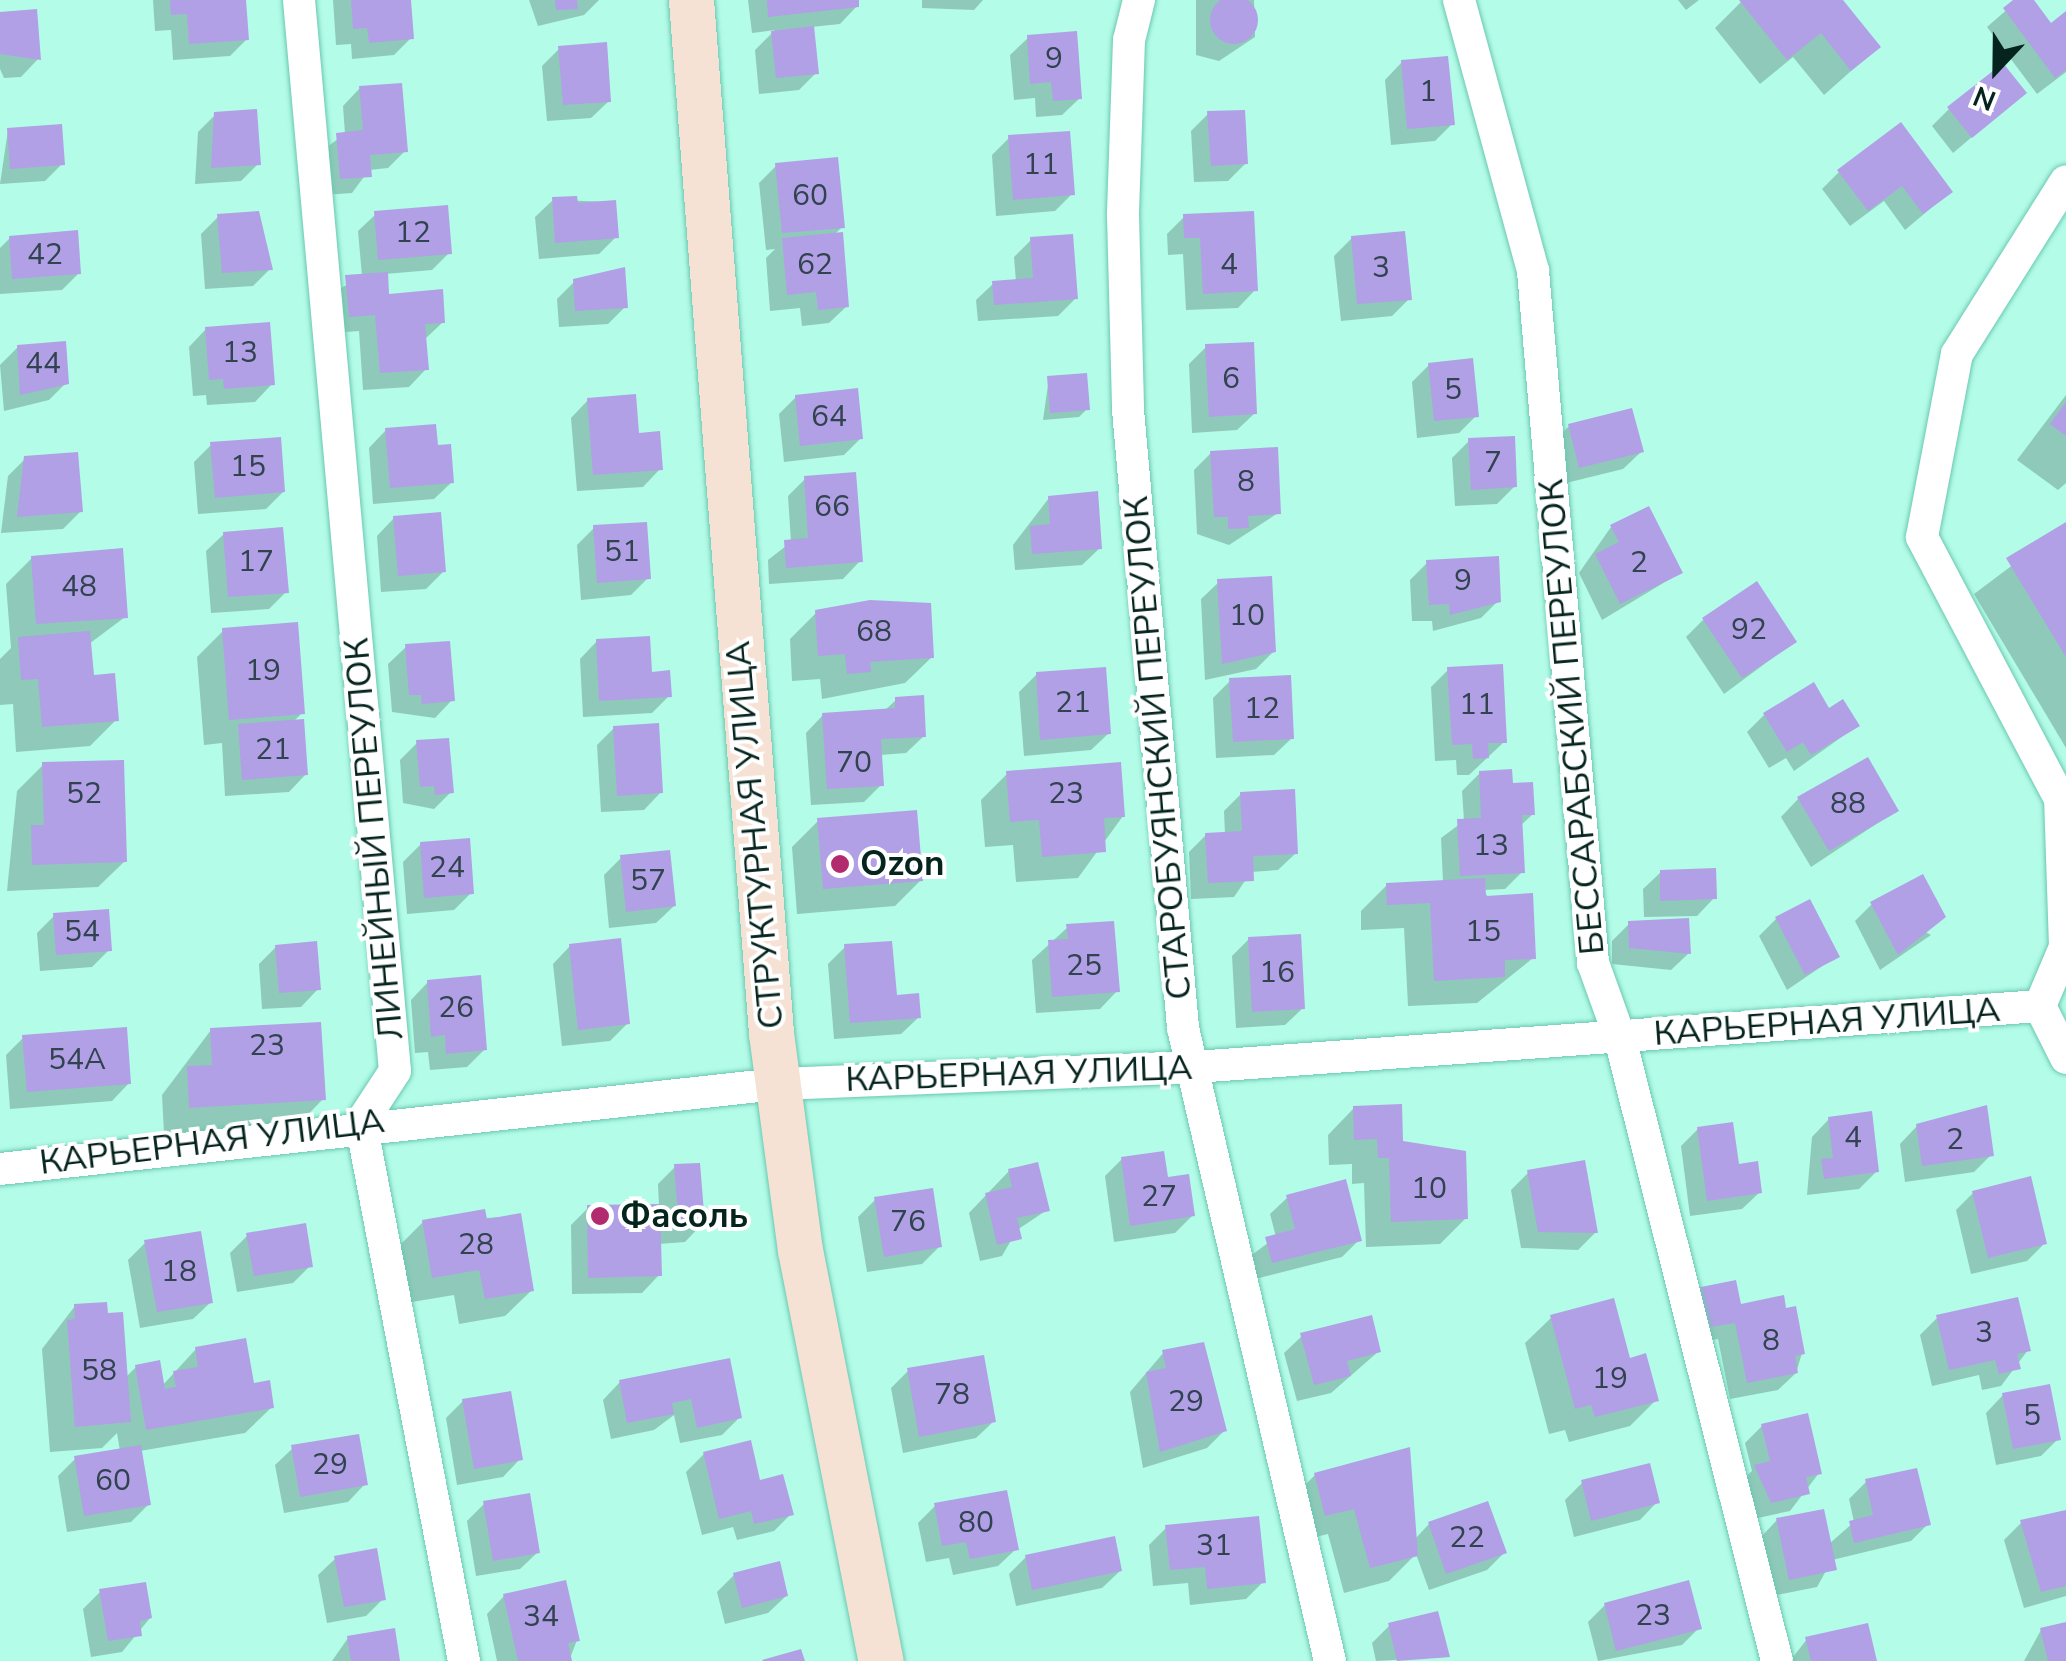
<!DOCTYPE html>
<meta charset="utf-8">
<style>
body{margin:0}
#map{position:relative;width:2066px;height:1661px;overflow:hidden;background:#b3fce8;font-family:"Nunito Sans",sans-serif}
div>[style]{position:absolute}
.shadow>*{inset:0;background:#0003}
.building>*{inset:0;background:#b1a0e5}
.round{border-radius:50%}
.roads{filter:drop-shadow(0 0 2px #6bc8b1) drop-shadow(0 0 2px #6bc8b1)}
.minor>*{height:32px;margin:-16px;padding:0 16px;transform-origin:16px;border-radius:16px;background:#fff}
.secondary>*{height:45px;margin:-22.5px;padding:0 22.5px;transform-origin:22.5px;border-radius:22.5px;background:#f6e2d5}
.dots>*{width:28px;height:28px;translate:-50% -50%;box-sizing:border-box;border:5px solid #fff;border-radius:50%}
span{translate:-50% -50%;white-space:nowrap;text-align:center;line-height:1.15;-webkit-text-stroke:8px #fff;paint-order:stroke}
.number-label{font-size:30px;color:#30434f}
.number-label span{-webkit-text-stroke-width:0}
.street-label{font-size:35px;color:#05241d}
.poi-label{font-size:35px;color:#05241d;font-weight:700}
.left{translate:0 -50%;text-align:left}
.north{position:absolute;left:1946px;top:20px;width:100px;height:100px;-webkit-text-stroke:8px #fff;paint-order:stroke;rotate:202deg;font-size:28px;font-weight:700;line-height:40px;text-align:center;color:#05241d}
.north::after{content:'';display:block;margin:auto;width:35px;height:45px;background:#05241d;clip-path:polygon(50% 0,100% 100%,50% 72%,0 100%)}
</style>
<div id="map">
<div class="shadow">
<div style="clip-path:polygon(153px 0,244px 0,247px 39px,230px 56px,173px 60px,171px 30px,155px 31px)"></div>
<div style="clip-path:polygon(333px 0,408px 0,411px 38px,394px 55px,352px 59px,351px 44px,336px 45px)"></div>
<div style="clip-path:polygon(529px 0,599px 0,584px 15px,538px 26px)"></div>
<div style="clip-path:polygon(748px 0,856px 0,857px 6px,840px 24px,811px 27px,816px 73px,799px 90px,759px 94px,755px 50px,775px 30px,752px 33px)"></div>
<div style="clip-path:polygon(922px 0,983px 0,974px 10px,922px 8px)"></div>
<div style="clip-path:polygon(1196px 0,1254px 0,1255px 37px,1219px 61px,1196px 55px)"></div>
<div style="clip-path:polygon(1678px 0,1699px 0,1686px 10px)"></div>
<div style="clip-path:polygon(1743px 0,1840px 0,1878px 47px,1824px 95px,1793px 57px,1760px 84px,1715px 28px)"></div>
<div style="clip-path:polygon(2018px 0,2031px 0,2050px 26px,2066px 16px,2066px 72px,2037px 94px,1987px 27px)"></div>
<div style="clip-path:polygon(0 14px,38px 59px,21px 77px,4px 78px,0 69px)"></div>
<div style="clip-path:polygon(1028px 38px,1080px 98px,1062px 115px,1036px 117px,1035px 98px,1014px 100px,1010px 55px)"></div>
<div style="clip-path:polygon(559px 49px,609px 101px,591px 118px,547px 121px,542px 66px)"></div>
<div style="clip-path:polygon(1402px 62px,1452px 124px,1435px 141px,1391px 145px,1385px 80px)"></div>
<div style="clip-path:polygon(360px 88px,405px 151px,388px 168px,369px 170px,352px 193px,323px 195px,320px 152px,345px 134px,343px 106px)"></div>
<div style="clip-path:polygon(2024px 93px,1953px 153px,1932px 126px,1949px 109px)"></div>
<div style="clip-path:polygon(1208px 114px,1246px 163px,1228px 181px,1194px 182px,1191px 131px)"></div>
<div style="clip-path:polygon(215px 115px,258px 164px,241px 181px,195px 184px,198px 132px)"></div>
<div style="clip-path:polygon(8px 130px,62px 164px,45px 181px,0 184px)"></div>
<div style="clip-path:polygon(1009px 138px,1072px 194px,1055px 211px,996px 216px,992px 155px)"></div>
<div style="clip-path:polygon(776px 166px,842px 227px,833px 236px,847px 306px,829px 323px,802px 326px,800px 308px,770px 311px,766px 258px,775px 249px,766px 250px,759px 183px)"></div>
<div style="clip-path:polygon(1839px 172px,1950px 192px,1905px 230px,1884px 201px,1850px 226px,1822px 189px)"></div>
<div style="clip-path:polygon(553px 200px,614px 202px,616px 237px,599px 254px,539px 259px,535px 217px)"></div>
<div style="clip-path:polygon(376px 214px,449px 253px,432px 270px,385px 274px,387px 296px,443px 322px,424px 340px,426px 369px,409px 387px,363px 390px,359px 331px,332px 333px,329px 295px,362px 276px,358px 231px)"></div>
<div style="clip-path:polygon(218px 217px,270px 269px,253px 286px,205px 289px,201px 234px)"></div>
<div style="clip-path:polygon(1184px 217px,1255px 290px,1238px 308px,1186px 310px,1183px 254px,1168px 255px,1167px 234px)"></div>
<div style="clip-path:polygon(10px 238px,79px 273px,62px 290px,0 294px,0 248px)"></div>
<div style="clip-path:polygon(1352px 238px,1409px 299px,1392px 316px,1341px 321px,1334px 256px)"></div>
<div style="clip-path:polygon(1031px 240px,1076px 298px,1058px 316px,978px 321px,976px 300px,994px 283px,1016px 282px,1014px 257px)"></div>
<div style="clip-path:polygon(574px 282px,625px 307px,608px 324px,559px 327px,557px 299px)"></div>
<div style="clip-path:polygon(206px 329px,272px 384px,255px 402px,207px 405px,206px 395px,193px 396px,189px 347px)"></div>
<div style="clip-path:polygon(18px 347px,66px 383px,49px 400px,4px 411px,0 365px)"></div>
<div style="clip-path:polygon(1206px 347px,1255px 413px,1237px 430px,1192px 433px,1189px 364px)"></div>
<div style="clip-path:polygon(1429px 365px,1476px 416px,1459px 433px,1417px 438px,1412px 382px)"></div>
<div style="clip-path:polygon(1049px 378px,1087px 409px,1079px 417px,1043px 420px)"></div>
<div style="clip-path:polygon(2066px 395px,2066px 483px,2058px 490px,2017px 460px)"></div>
<div style="clip-path:polygon(796px 397px,861px 438px,844px 455px,784px 462px,779px 414px)"></div>
<div style="clip-path:polygon(588px 400px,637px 436px,660px 469px,643px 487px,577px 491px,571px 418px)"></div>
<div style="clip-path:polygon(1569px 426px,1641px 452px,1623px 469px,1562px 484px,1552px 444px)"></div>
<div style="clip-path:polygon(386px 430px,436px 447px,452px 482px,434px 499px,373px 504px,369px 448px)"></div>
<div style="clip-path:polygon(1469px 441px,1515px 486px,1497px 504px,1455px 506px,1452px 458px)"></div>
<div style="clip-path:polygon(212px 444px,283px 492px,266px 509px,198px 514px,194px 462px)"></div>
<div style="clip-path:polygon(1211px 453px,1278px 513px,1229px 545px,1197px 534px,1194px 470px)"></div>
<div style="clip-path:polygon(26px 458px,81px 511px,63px 529px,1px 533px,8px 476px)"></div>
<div style="clip-path:polygon(805px 479px,860px 561px,843px 579px,769px 584px,768px 560px,791px 542px,788px 496px)"></div>
<div style="clip-path:polygon(1049px 498px,1100px 548px,1082px 565px,1015px 570px,1013px 545px)"></div>
<div style="clip-path:polygon(394px 518px,444px 571px,426px 589px,381px 592px,377px 536px)"></div>
<div style="clip-path:polygon(2066px 525px,2066px 748px,1974px 594px)"></div>
<div style="clip-path:polygon(1611px 527px,1680px 573px,1602px 620px,1579px 573px)"></div>
<div style="clip-path:polygon(594px 528px,648px 578px,631px 595px,581px 600px,577px 545px)"></div>
<div style="clip-path:polygon(224px 534px,286px 592px,269px 609px,211px 613px,206px 551px)"></div>
<div style="clip-path:polygon(32px 558px,125px 617px,89px 644px,92px 677px,116px 720px,90px 746px,16px 752px,13px 704px,0 705px,0 659px,11px 648px,6px 584px)"></div>
<div style="clip-path:polygon(1427px 563px,1498px 601px,1481px 618px,1433px 631px,1432px 621px,1412px 621px,1410px 580px)"></div>
<div style="clip-path:polygon(1219px 582px,1274px 651px,1256px 669px,1205px 680px,1201px 599px)"></div>
<div style="clip-path:polygon(816px 613px,932px 657px,905px 683px,822px 699px,820px 679px,792px 681px,790px 639px)"></div>
<div style="clip-path:polygon(1703px 620px,1794px 642px,1724px 694px,1686px 637px)"></div>
<div style="clip-path:polygon(223px 631px,302px 713px,292px 723px,306px 774px,289px 792px,225px 796px,222px 743px,204px 745px,197px 657px)"></div>
<div style="clip-path:polygon(597px 641px,669px 696px,652px 713px,583px 717px,580px 659px)"></div>
<div style="clip-path:polygon(406px 647px,452px 700px,435px 718px,392px 712px,388px 664px)"></div>
<div style="clip-path:polygon(1449px 669px,1504px 742px,1469px 775px,1457px 775px,1456px 760px,1435px 761px,1431px 687px)"></div>
<div style="clip-path:polygon(1037px 674px,1109px 733px,1091px 750px,1024px 756px,1019px 692px)"></div>
<div style="clip-path:polygon(1230px 681px,1292px 738px,1274px 755px,1216px 758px,1213px 698px)"></div>
<div style="clip-path:polygon(896px 700px,924px 736px,906px 753px,880px 755px,881px 785px,864px 802px,811px 805px,806px 733px,823px 715px,884px 711px)"></div>
<div style="clip-path:polygon(1828px 711px,1857px 726px,1794px 771px,1786px 758px,1769px 768px,1747px 732px,1764px 715px)"></div>
<div style="clip-path:polygon(614px 728px,661px 792px,644px 810px,601px 812px,597px 745px)"></div>
<div style="clip-path:polygon(417px 743px,451px 792px,434px 809px,403px 803px,400px 760px)"></div>
<div style="clip-path:polygon(43px 765px,125px 861px,98px 887px,7px 891px,17px 791px)"></div>
<div style="clip-path:polygon(1008px 773px,1123px 816px,1078px 878px,1016px 882px,1013px 845px,985px 847px,981px 800px)"></div>
<div style="clip-path:polygon(1480px 773px,1533px 814px,1520px 826px,1522px 872px,1505px 889px,1483px 890px,1533px 958px,1477px 1003px,1408px 1006px,1404px 928px,1361px 930px,1361px 911px,1387px 885px,1443px 882px,1441px 838px,1464px 821px,1462px 791px)"></div>
<div style="clip-path:polygon(1241px 794px,1296px 853px,1278px 870px,1251px 872px,1234px 897px,1191px 899px,1189px 852px,1206px 835px,1225px 834px,1224px 811px)"></div>
<div style="clip-path:polygon(1798px 799px,1896px 811px,1811px 867px,1781px 817px)"></div>
<div style="clip-path:polygon(818px 821px,921px 880px,895px 906px,797px 914px,792px 847px)"></div>
<div style="clip-path:polygon(421px 844px,471px 893px,454px 910px,407px 914px,403px 862px)"></div>
<div style="clip-path:polygon(621px 858px,674px 906px,656px 923px,609px 928px,604px 875px)"></div>
<div style="clip-path:polygon(1661px 872px,1714px 898px,1697px 916px,1644px 917px,1643px 889px)"></div>
<div style="clip-path:polygon(1872px 904px,1931px 935px,1880px 970px,1855px 921px)"></div>
<div style="clip-path:polygon(54px 916px,109px 950px,92px 967px,40px 971px,37px 933px)"></div>
<div style="clip-path:polygon(1776px 919px,1837px 956px,1787px 990px,1759px 936px)"></div>
<div style="clip-path:polygon(1629px 924px,1689px 953px,1671px 970px,1612px 964px,1612px 941px)"></div>
<div style="clip-path:polygon(1068px 927px,1117px 991px,1100px 1009px,1036px 1013px,1032px 960px)"></div>
<div style="clip-path:polygon(1249px 939px,1303px 1008px,1285px 1025px,1236px 1028px,1232px 956px)"></div>
<div style="clip-path:polygon(570px 946px,628px 1023px,610px 1041px,562px 1046px,553px 964px)"></div>
<div style="clip-path:polygon(276px 947px,318px 989px,301px 1007px,262px 1009px,259px 964px)"></div>
<div style="clip-path:polygon(845px 947px,919px 1017px,901px 1034px,834px 1039px,828px 964px)"></div>
<div style="clip-path:polygon(428px 982px,484px 1050px,467px 1067px,430px 1070px,428px 1052px,415px 1053px,411px 1000px)"></div>
<div style="clip-path:polygon(211px 1030px,323px 1099px,297px 1126px,164px 1133px,162px 1095px)"></div>
<div style="clip-path:polygon(23px 1038px,129px 1083px,112px 1101px,10px 1109px,6px 1055px)"></div>
<div style="clip-path:polygon(1354px 1108px,1401px 1143px,1466px 1218px,1440px 1244px,1366px 1247px,1364px 1183px,1352px 1184px,1352px 1164px,1329px 1165px,1328px 1135px)"></div>
<div style="clip-path:polygon(1829px 1119px,1877px 1171px,1859px 1189px,1807px 1195px,1812px 1137px)"></div>
<div style="clip-path:polygon(1917px 1126px,1991px 1155px,1974px 1172px,1905px 1182px,1900px 1144px)"></div>
<div style="clip-path:polygon(1698px 1129px,1760px 1192px,1742px 1209px,1690px 1216px,1681px 1146px)"></div>
<div style="clip-path:polygon(1122px 1159px,1166px 1180px,1193px 1215px,1175px 1233px,1114px 1242px,1105px 1176px)"></div>
<div style="clip-path:polygon(675px 1167px,702px 1224px,685px 1242px,659px 1244px,659px 1275px,642px 1293px,572px 1294px,571px 1225px,588px 1208px,659px 1206px,658px 1184px)"></div>
<div style="clip-path:polygon(1009px 1171px,1047px 1210px,1017px 1230px,1002px 1256px,980px 1261px,969px 1213px)"></div>
<div style="clip-path:polygon(1528px 1173px,1596px 1232px,1578px 1250px,1521px 1248px,1511px 1190px)"></div>
<div style="clip-path:polygon(1973px 1193px,2045px 1243px,2027px 1261px,1971px 1274px,1956px 1210px)"></div>
<div style="clip-path:polygon(1288px 1197px,1359px 1240px,1342px 1257px,1255px 1279px,1249px 1257px,1276px 1237px,1270px 1214px)"></div>
<div style="clip-path:polygon(876px 1199px,940px 1246px,922px 1264px,867px 1272px,858px 1217px)"></div>
<div style="clip-path:polygon(519px 1216px,532px 1290px,505px 1316px,459px 1324px,454px 1295px,406px 1303px,397px 1248px,423px 1222px)"></div>
<div style="clip-path:polygon(248px 1235px,310px 1266px,293px 1283px,237px 1292px,230px 1253px)"></div>
<div style="clip-path:polygon(146px 1242px,211px 1302px,193px 1319px,140px 1328px,128px 1260px)"></div>
<div style="clip-path:polygon(75px 1306px,125px 1378px,136px 1367px,162px 1386px,196px 1349px,272px 1407px,245px 1433px,140px 1451px,149px 1504px,131px 1522px,67px 1532px,58px 1476px,75px 1459px,120px 1451px,117px 1433px,102px 1448px,50px 1452px,42px 1349px)"></div>
<div style="clip-path:polygon(1680px 1307px,1739px 1307px,1802px 1353px,1796px 1373px,1778px 1390px,1730px 1399px,1718px 1339px,1687px 1344px)"></div>
<div style="clip-path:polygon(1552px 1317px,1628px 1361px,1656px 1400px,1630px 1426px,1569px 1442px,1565px 1430px,1549px 1434px,1525px 1343px)"></div>
<div style="clip-path:polygon(1937px 1318px,2028px 1350px,2001px 1386px,1982px 1390px,1979px 1375px,1932px 1386px,1920px 1335px)"></div>
<div style="clip-path:polygon(1302px 1336px,1379px 1351px,1331px 1393px,1297px 1401px,1284px 1353px)"></div>
<div style="clip-path:polygon(1164px 1352px,1224px 1431px,1207px 1448px,1143px 1468px,1130px 1392px)"></div>
<div style="clip-path:polygon(728px 1361px,739px 1418px,722px 1435px,680px 1443px,674px 1415px,654px 1430px,611px 1439px,603px 1400px,620px 1382px)"></div>
<div style="clip-path:polygon(908px 1371px,994px 1421px,976px 1438px,903px 1453px,891px 1388px)"></div>
<div style="clip-path:polygon(2003px 1395px,2058px 1439px,2041px 1456px,1996px 1465px,1986px 1413px)"></div>
<div style="clip-path:polygon(463px 1401px,520px 1459px,503px 1477px,457px 1485px,446px 1418px)"></div>
<div style="clip-path:polygon(1762px 1426px,1819px 1473px,1790px 1511px,1753px 1519px,1738px 1484px,1752px 1471px,1745px 1443px)"></div>
<div style="clip-path:polygon(293px 1448px,365px 1484px,348px 1502px,284px 1513px,275px 1465px)"></div>
<div style="clip-path:polygon(704px 1454px,759px 1483px,791px 1514px,774px 1531px,737px 1540px,733px 1527px,702px 1535px,686px 1472px)"></div>
<div style="clip-path:polygon(1315px 1475px,1415px 1539px,1429px 1524px,1504px 1553px,1487px 1570px,1429px 1590px,1416px 1554px,1389px 1581px,1344px 1593px,1328px 1534px,1299px 1541px,1289px 1501px)"></div>
<div style="clip-path:polygon(1866px 1482px,1928px 1524px,1911px 1541px,1832px 1560px,1817px 1587px,1772px 1596px,1760px 1538px,1777px 1520px,1829px 1544px,1854px 1522px,1849px 1499px)"></div>
<div style="clip-path:polygon(1582px 1483px,1657px 1502px,1640px 1520px,1574px 1537px,1565px 1500px)"></div>
<div style="clip-path:polygon(484px 1504px,538px 1552px,520px 1569px,476px 1576px,467px 1521px)"></div>
<div style="clip-path:polygon(935px 1506px,1016px 1549px,998px 1566px,953px 1575px,949px 1558px,926px 1562px,918px 1523px)"></div>
<div style="clip-path:polygon(2066px 1516px,2066px 1596px,2024px 1608px,2004px 1540px,2022px 1522px)"></div>
<div style="clip-path:polygon(1166px 1528px,1263px 1582px,1246px 1599px,1190px 1605px,1188px 1583px,1153px 1586px,1149px 1545px)"></div>
<div style="clip-path:polygon(1026px 1557px,1120px 1571px,1102px 1588px,1016px 1606px,1009px 1574px)"></div>
<div style="clip-path:polygon(336px 1558px,383px 1599px,366px 1616px,327px 1623px,318px 1575px)"></div>
<div style="clip-path:polygon(734px 1575px,786px 1596px,768px 1613px,725px 1624px,717px 1592px)"></div>
<div style="clip-path:polygon(100px 1592px,150px 1618px,122px 1652px,91px 1657px,83px 1609px)"></div>
<div style="clip-path:polygon(504px 1596px,577px 1640px,569px 1661px,497px 1661px,487px 1614px)"></div>
<div style="clip-path:polygon(1605px 1605px,1699px 1628px,1682px 1645px,1598px 1661px,1588px 1622px)"></div>
<div style="clip-path:polygon(2066px 1625px,2066px 1661px,2024px 1661px,2041px 1630px)"></div>
<div style="clip-path:polygon(1389px 1626px,1447px 1657px,1376px 1661px,1372px 1643px)"></div>
<div style="clip-path:polygon(348px 1638px,398px 1661px,332px 1661px)"></div>
<div style="clip-path:polygon(1807px 1639px,1874px 1661px,1790px 1661px)"></div>
</div>
<div class="building">
<div class="round" style="left:1210px;top:-4px;width:48px;height:48px"></div>
<div style="clip-path:polygon(170px 0,246px 0,249px 40px,189px 44px,187px 14px,171px 15px)"></div>
<div style="clip-path:polygon(351px 0,411px 0,414px 39px,369px 43px,367px 28px,353px 29px)"></div>
<div style="clip-path:polygon(555px 0,577px 0,578px 9px,556px 10px)"></div>
<div style="clip-path:polygon(767px 0,859px 0,859px 7px,768px 17px)"></div>
<div style="clip-path:polygon(1739px 0,1843px 0,1881px 47px,1851px 71px,1821px 33px,1787px 60px)"></div>
<div style="clip-path:polygon(2013px 0,2034px 0,2051px 23px,2066px 11px,2066px 70px,2055px 78px,2003px 8px)"></div>
<div style="clip-path:polygon(37px 9px,41px 60px,0 54px,0 12px)"></div>
<div style="clip-path:polygon(814px 26px,819px 74px,776px 78px,771px 31px)"></div>
<div style="clip-path:polygon(1077px 31px,1082px 99px,1053px 101px,1051px 82px,1030px 84px,1027px 35px)"></div>
<div style="clip-path:polygon(607px 42px,611px 102px,563px 105px,558px 46px)"></div>
<div style="clip-path:polygon(1448px 56px,1455px 125px,1407px 129px,1401px 60px)"></div>
<div style="clip-path:polygon(2003px 63px,2027px 93px,1972px 138px,1947px 107px)"></div>
<div style="clip-path:polygon(402px 83px,408px 152px,370px 155px,372px 177px,340px 179px,336px 133px,363px 130px,359px 86px)"></div>
<div style="clip-path:polygon(257px 109px,261px 165px,211px 168px,214px 112px)"></div>
<div style="clip-path:polygon(1245px 110px,1248px 164px,1211px 166px,1207px 111px)"></div>
<div style="clip-path:polygon(1901px 122px,1953px 192px,1923px 214px,1902px 186px,1868px 211px,1837px 170px)"></div>
<div style="clip-path:polygon(62px 124px,65px 165px,10px 169px,7px 128px)"></div>
<div style="clip-path:polygon(1070px 131px,1075px 195px,1013px 200px,1008px 135px)"></div>
<div style="clip-path:polygon(838px 157px,845px 228px,782px 233px,775px 163px)"></div>
<div style="clip-path:polygon(577px 196px,578px 203px,616px 200px,619px 238px,555px 243px,552px 197px)"></div>
<div style="clip-path:polygon(448px 205px,452px 254px,378px 260px,374px 211px)"></div>
<div style="clip-path:polygon(259px 211px,273px 270px,222px 273px,217px 214px)"></div>
<div style="clip-path:polygon(1254px 211px,1258px 291px,1203px 294px,1200px 238px,1184px 238px,1183px 214px)"></div>
<div style="clip-path:polygon(78px 230px,81px 274px,12px 279px,9px 236px)"></div>
<div style="clip-path:polygon(1405px 231px,1412px 300px,1357px 304px,1351px 236px)"></div>
<div style="clip-path:polygon(843px 232px,849px 307px,818px 310px,816px 292px,787px 295px,782px 238px)"></div>
<div style="clip-path:polygon(1073px 234px,1078px 299px,994px 305px,992px 281px,1033px 278px,1030px 237px)"></div>
<div style="clip-path:polygon(625px 267px,628px 308px,575px 311px,573px 279px)"></div>
<div style="clip-path:polygon(388px 272px,389px 294px,443px 289px,445px 323px,425px 324px,429px 370px,380px 373px,375px 315px,349px 317px,345px 275px)"></div>
<div style="clip-path:polygon(270px 322px,275px 385px,224px 389px,223px 379px,209px 380px,205px 327px)"></div>
<div style="clip-path:polygon(66px 341px,69px 384px,20px 395px,17px 345px)"></div>
<div style="clip-path:polygon(1254px 342px,1257px 414px,1209px 417px,1205px 344px)"></div>
<div style="clip-path:polygon(1473px 358px,1479px 417px,1434px 421px,1428px 363px)"></div>
<div style="clip-path:polygon(1087px 373px,1090px 410px,1050px 413px,1047px 376px)"></div>
<div style="clip-path:polygon(858px 388px,863px 439px,800px 446px,795px 395px)"></div>
<div style="clip-path:polygon(636px 394px,639px 433px,660px 431px,663px 470px,593px 475px,587px 398px)"></div>
<div style="clip-path:polygon(2066px 402px,2066px 436px,2050px 424px)"></div>
<div style="clip-path:polygon(1632px 408px,1644px 452px,1579px 468px,1568px 424px)"></div>
<div style="clip-path:polygon(436px 424px,438px 445px,451px 444px,454px 483px,390px 488px,385px 428px)"></div>
<div style="clip-path:polygon(1515px 436px,1517px 487px,1471px 490px,1468px 438px)"></div>
<div style="clip-path:polygon(281px 437px,285px 492px,215px 498px,210px 442px)"></div>
<div style="clip-path:polygon(1278px 447px,1281px 514px,1248px 516px,1249px 528px,1228px 529px,1228px 517px,1214px 517px,1210px 451px)"></div>
<div style="clip-path:polygon(78px 452px,83px 512px,17px 517px,24px 456px)"></div>
<div style="clip-path:polygon(856px 472px,863px 562px,786px 568px,784px 540px,808px 538px,804px 476px)"></div>
<div style="clip-path:polygon(1098px 491px,1102px 549px,1032px 554px,1030px 526px,1050px 524px,1048px 496px)"></div>
<div style="clip-path:polygon(1649px 506px,1683px 573px,1620px 604px,1595px 554px,1619px 542px,1610px 525px)"></div>
<div style="clip-path:polygon(441px 512px,446px 572px,398px 576px,393px 516px)"></div>
<div style="clip-path:polygon(647px 522px,651px 579px,597px 583px,593px 525px)"></div>
<div style="clip-path:polygon(2066px 522px,2066px 657px,2006px 558px)"></div>
<div style="clip-path:polygon(283px 527px,289px 593px,228px 597px,223px 532px)"></div>
<div style="clip-path:polygon(123px 548px,128px 618px,36px 624px,31px 556px)"></div>
<div style="clip-path:polygon(1499px 556px,1501px 602px,1450px 615px,1449px 604px,1429px 605px,1426px 560px)"></div>
<div style="clip-path:polygon(1272px 576px,1276px 652px,1222px 664px,1217px 579px)"></div>
<div style="clip-path:polygon(1757px 581px,1797px 642px,1742px 678px,1702px 618px)"></div>
<div style="clip-path:polygon(870px 600px,931px 603px,934px 658px,870px 662px,871px 672px,847px 674px,845px 654px,818px 656px,815px 610px)"></div>
<div style="clip-path:polygon(298px 622px,305px 714px,229px 720px,222px 628px)"></div>
<div style="clip-path:polygon(90px 631px,94px 675px,115px 673px,119px 721px,42px 727px,38px 679px,21px 680px,18px 637px)"></div>
<div style="clip-path:polygon(650px 636px,652px 672px,670px 670px,672px 697px,599px 701px,596px 639px)"></div>
<div style="clip-path:polygon(450px 641px,455px 701px,422px 704px,421px 695px,409px 695px,405px 644px)"></div>
<div style="clip-path:polygon(1503px 664px,1507px 743px,1488px 743px,1489px 758px,1473px 759px,1472px 744px,1452px 745px,1447px 667px)"></div>
<div style="clip-path:polygon(1106px 667px,1111px 734px,1040px 740px,1036px 672px)"></div>
<div style="clip-path:polygon(1291px 675px,1294px 739px,1233px 742px,1229px 678px)"></div>
<div style="clip-path:polygon(1814px 682px,1829px 708px,1843px 699px,1860px 726px,1811px 755px,1803px 742px,1787px 752px,1763px 713px)"></div>
<div style="clip-path:polygon(924px 695px,926px 737px,881px 739px,884px 786px,827px 789px,822px 713px,895px 708px,895px 697px)"></div>
<div style="clip-path:polygon(304px 719px,308px 775px,242px 780px,238px 724px)"></div>
<div style="clip-path:polygon(659px 723px,663px 793px,617px 796px,613px 726px)"></div>
<div style="clip-path:polygon(449px 738px,454px 793px,435px 795px,434px 786px,420px 787px,416px 740px)"></div>
<div style="clip-path:polygon(1868px 757px,1899px 811px,1829px 851px,1797px 797px)"></div>
<div style="clip-path:polygon(124px 760px,127px 862px,32px 865px,31px 825px,44px 825px,42px 762px)"></div>
<div style="clip-path:polygon(1121px 762px,1125px 817px,1104px 818px,1106px 852px,1042px 857px,1039px 820px,1010px 822px,1006px 771px)"></div>
<div style="clip-path:polygon(1512px 769px,1513px 783px,1533px 782px,1535px 815px,1522px 815px,1525px 873px,1460px 876px,1457px 819px,1481px 818px,1479px 771px)"></div>
<div style="clip-path:polygon(1295px 789px,1298px 854px,1253px 856px,1254px 881px,1208px 883px,1205px 833px,1242px 831px,1240px 792px)"></div>
<div style="clip-path:polygon(917px 810px,923px 881px,823px 889px,817px 818px)"></div>
<div style="clip-path:polygon(470px 838px,474px 894px,424px 898px,420px 842px)"></div>
<div style="clip-path:polygon(670px 850px,676px 906px,626px 912px,620px 855px)"></div>
<div style="clip-path:polygon(1716px 868px,1717px 899px,1660px 901px,1660px 870px)"></div>
<div style="clip-path:polygon(1923px 874px,1946px 917px,1898px 955px,1870px 902px)"></div>
<div style="clip-path:polygon(1485px 878px,1486px 896px,1533px 893px,1536px 959px,1505px 960px,1505px 977px,1434px 981px,1430px 903px,1387px 905px,1386px 883px)"></div>
<div style="clip-path:polygon(1810px 899px,1840px 957px,1805px 975px,1775px 917px)"></div>
<div style="clip-path:polygon(109px 909px,112px 951px,56px 955px,53px 913px)"></div>
<div style="clip-path:polygon(1689px 918px,1691px 954px,1629px 948px,1628px 921px)"></div>
<div style="clip-path:polygon(1114px 921px,1120px 992px,1052px 997px,1048px 940px,1068px 939px,1066px 924px)"></div>
<div style="clip-path:polygon(1301px 934px,1305px 1009px,1252px 1012px,1248px 937px)"></div>
<div style="clip-path:polygon(621px 938px,630px 1024px,578px 1030px,569px 944px)"></div>
<div style="clip-path:polygon(317px 941px,321px 990px,279px 993px,275px 945px)"></div>
<div style="clip-path:polygon(892px 941px,897px 995px,919px 993px,921px 1018px,850px 1023px,844px 944px)"></div>
<div style="clip-path:polygon(481px 975px,487px 1050px,446px 1054px,445px 1035px,431px 1037px,427px 980px)"></div>
<div style="clip-path:polygon(321px 1022px,326px 1100px,189px 1108px,187px 1066px,212px 1065px,210px 1028px)"></div>
<div style="clip-path:polygon(127px 1027px,131px 1084px,27px 1092px,22px 1035px)"></div>
<div style="clip-path:polygon(1402px 1104px,1403px 1141px,1466px 1151px,1468px 1219px,1391px 1222px,1389px 1158px,1378px 1158px,1377px 1139px,1354px 1140px,1353px 1106px)"></div>
<div style="clip-path:polygon(1987px 1105px,1994px 1156px,1922px 1166px,1916px 1124px)"></div>
<div style="clip-path:polygon(1872px 1111px,1879px 1172px,1824px 1179px,1821px 1159px,1833px 1158px,1828px 1117px)"></div>
<div style="clip-path:polygon(1733px 1122px,1739px 1164px,1758px 1161px,1762px 1193px,1707px 1201px,1697px 1127px)"></div>
<div style="clip-path:polygon(1164px 1151px,1168px 1177px,1189px 1174px,1195px 1216px,1130px 1226px,1121px 1157px)"></div>
<div style="clip-path:polygon(1585px 1160px,1598px 1233px,1538px 1232px,1527px 1170px)"></div>
<div style="clip-path:polygon(1038px 1162px,1050px 1211px,1017px 1218px,1022px 1239px,997px 1245px,985px 1193px,1012px 1187px,1008px 1169px)"></div>
<div style="clip-path:polygon(700px 1163px,705px 1225px,679px 1228px,674px 1164px)"></div>
<div style="clip-path:polygon(2031px 1176px,2047px 1244px,1988px 1258px,1972px 1191px)"></div>
<div style="clip-path:polygon(1346px 1179px,1362px 1241px,1272px 1263px,1265px 1237px,1295px 1229px,1286px 1195px)"></div>
<div style="clip-path:polygon(933px 1188px,942px 1247px,884px 1257px,874px 1197px)"></div>
<div style="clip-path:polygon(660px 1204px,662px 1276px,588px 1278px,587px 1205px)"></div>
<div style="clip-path:polygon(485px 1209px,487px 1219px,521px 1213px,534px 1291px,485px 1299px,479px 1270px,432px 1278px,422px 1220px)"></div>
<div style="clip-path:polygon(306px 1223px,313px 1267px,254px 1276px,246px 1233px)"></div>
<div style="clip-path:polygon(201px 1231px,213px 1303px,157px 1312px,144px 1240px)"></div>
<div style="clip-path:polygon(1736px 1280px,1741px 1304px,1784px 1295px,1786px 1308px,1796px 1306px,1805px 1354px,1795px 1356px,1798px 1373px,1747px 1383px,1735px 1323px,1704px 1328px,1696px 1288px)"></div>
<div style="clip-path:polygon(2018px 1297px,2031px 1351px,2017px 1354px,2021px 1369px,1999px 1374px,1995px 1360px,1949px 1370px,1936px 1315px)"></div>
<div style="clip-path:polygon(1614px 1298px,1630px 1358px,1646px 1353px,1659px 1401px,1595px 1417px,1591px 1405px,1575px 1409px,1550px 1315px)"></div>
<div style="clip-path:polygon(107px 1302px,108px 1313px,123px 1312px,131px 1422px,75px 1427px,67px 1320px,75px 1319px,74px 1304px)"></div>
<div style="clip-path:polygon(1372px 1315px,1381px 1352px,1347px 1361px,1351px 1376px,1314px 1385px,1300px 1333px)"></div>
<div style="clip-path:polygon(246px 1338px,254px 1383px,270px 1380px,274px 1408px,146px 1430px,135px 1365px,160px 1360px,165px 1389px,176px 1387px,173px 1371px,198px 1367px,195px 1347px)"></div>
<div style="clip-path:polygon(1204px 1342px,1227px 1431px,1160px 1452px,1146px 1372px,1166px 1368px,1162px 1350px)"></div>
<div style="clip-path:polygon(984px 1355px,996px 1422px,919px 1437px,907px 1368px)"></div>
<div style="clip-path:polygon(730px 1358px,742px 1418px,697px 1428px,691px 1399px,672px 1403px,674px 1414px,627px 1423px,619px 1380px)"></div>
<div style="clip-path:polygon(2050px 1384px,2061px 1440px,2013px 1449px,2002px 1393px)"></div>
<div style="clip-path:polygon(511px 1391px,523px 1460px,474px 1469px,462px 1399px)"></div>
<div style="clip-path:polygon(1808px 1413px,1822px 1474px,1806px 1477px,1810px 1494px,1771px 1503px,1754px 1465px,1770px 1461px,1761px 1424px)"></div>
<div style="clip-path:polygon(359px 1434px,368px 1485px,300px 1497px,291px 1445px)"></div>
<div style="clip-path:polygon(751px 1440px,760px 1480px,783px 1474px,794px 1515px,754px 1524px,751px 1511px,719px 1519px,703px 1452px)"></div>
<div style="clip-path:polygon(141px 1445px,151px 1505px,84px 1516px,74px 1456px)"></div>
<div style="clip-path:polygon(1410px 1447px,1418px 1556px,1370px 1568px,1354px 1509px,1325px 1516px,1314px 1473px)"></div>
<div style="clip-path:polygon(1650px 1463px,1660px 1503px,1591px 1521px,1581px 1480px)"></div>
<div style="clip-path:polygon(1917px 1468px,1931px 1525px,1854px 1543px,1849px 1521px,1873px 1515px,1865px 1479px)"></div>
<div style="clip-path:polygon(1007px 1490px,1019px 1550px,970px 1559px,966px 1542px,942px 1546px,934px 1503px)"></div>
<div style="clip-path:polygon(530px 1493px,540px 1553px,493px 1561px,483px 1501px)"></div>
<div style="clip-path:polygon(1488px 1501px,1507px 1553px,1446px 1574px,1428px 1522px)"></div>
<div style="clip-path:polygon(1824px 1509px,1837px 1570px,1789px 1580px,1776px 1518px)"></div>
<div style="clip-path:polygon(2066px 1510px,2066px 1586px,2041px 1592px,2020px 1520px)"></div>
<div style="clip-path:polygon(1259px 1516px,1266px 1583px,1207px 1589px,1205px 1567px,1170px 1570px,1165px 1525px)"></div>
<div style="clip-path:polygon(1115px 1536px,1122px 1571px,1032px 1590px,1025px 1555px)"></div>
<div style="clip-path:polygon(377px 1548px,386px 1600px,344px 1607px,334px 1556px)"></div>
<div style="clip-path:polygon(780px 1561px,788px 1596px,742px 1608px,733px 1573px)"></div>
<div style="clip-path:polygon(566px 1580px,580px 1641px,568px 1643px,572px 1661px,518px 1661px,503px 1594px)"></div>
<div style="clip-path:polygon(1689px 1580px,1702px 1629px,1616px 1651px,1604px 1603px)"></div>
<div style="clip-path:polygon(146px 1582px,152px 1618px,140px 1621px,142px 1636px,108px 1641px,99px 1589px)"></div>
<div style="clip-path:polygon(1438px 1611px,1450px 1657px,1397px 1661px,1388px 1623px)"></div>
<div style="clip-path:polygon(2066px 1622px,2066px 1661px,2048px 1661px,2040px 1628px)"></div>
<div style="clip-path:polygon(1868px 1623px,1877px 1661px,1811px 1661px,1805px 1637px)"></div>
<div style="clip-path:polygon(395px 1628px,400px 1661px,351px 1661px,347px 1636px)"></div>
<div style="clip-path:polygon(801px 1649px,805px 1661px,763px 1661px,762px 1660px)"></div>
</div>
<div class="roads">
<div class="minor">
<div style="left:299px;top:0;width:1075px;rotate:84.88deg"></div>
<div style="left:395px;top:1071px;width:62px;rotate:123.2deg"></div>
<div style="left:361px;top:1123px;width:548px;rotate:79.16deg"></div>
<div style="left:1139px;top:0;width:41px;rotate:104deg"></div>
<div style="left:1129px;top:40px;width:175px;rotate:92deg"></div>
<div style="left:1123px;top:215px;width:195px;rotate:88.5deg"></div>
<div style="left:1128px;top:410px;width:620px;rotate:84.91deg"></div>
<div style="left:1183px;top:1028px;width:650px;rotate:76.93deg"></div>
<div style="left:1459px;top:0;width:281px;rotate:74.7deg"></div>
<div style="left:1533px;top:271px;width:695px;rotate:85.04deg"></div>
<div style="left:1593px;top:963px;width:80px;rotate:70.2deg"></div>
<div style="left:1620px;top:1038px;width:642px;rotate:75.86deg"></div>
<div style="left:2040px;top:1006px;width:64px;rotate:-67deg"></div>
<div style="left:2065px;top:947px;width:148px;rotate:-91.9deg"></div>
<div style="left:2060px;top:799px;width:296px;rotate:-117.8deg"></div>
<div style="left:1922px;top:537px;width:186px;rotate:-79.2deg"></div>
<div style="left:1957px;top:354px;width:204px;rotate:-57.8deg"></div>
<div style="left:2040px;top:1006px;width:58px;rotate:63.4deg"></div>
<div style="left:0;top:1169px;width:782px;rotate:-6.24deg"></div>
<div style="left:777px;top:1084px;width:418px;rotate:-2.3deg"></div>
<div style="left:1195px;top:1067px;width:847px;rotate:-4.13deg"></div>
</div>
<div class="secondary">
<div style="left:691px;top:0;width:1036px;rotate:85.57deg"></div>
<div style="left:771px;top:1033px;width:219px;rotate:82.4deg"></div>
<div style="left:800px;top:1250px;width:419px;rotate:78.9deg"></div>
</div>
</div>
<div class="dots">
<div style="left:840px;top:864px;background:#b22b6e"></div>
<div style="left:600px;top:1216px;background:#b22b6e"></div>
</div>
<div class="number-label">
<span style="left:1054px;top:59px">9</span>
<span style="left:1428px;top:92px">1</span>
<span style="left:1041px;top:165px">11</span>
<span style="left:810px;top:196px">60</span>
<span style="left:413px;top:233px">12</span>
<span style="left:45px;top:255px">42</span>
<span style="left:815px;top:265px">62</span>
<span style="left:1229px;top:265px">4</span>
<span style="left:1381px;top:268px">3</span>
<span style="left:240px;top:353px">13</span>
<span style="left:43px;top:364px">44</span>
<span style="left:1231px;top:379px">6</span>
<span style="left:1453px;top:390px">5</span>
<span style="left:829px;top:417px">64</span>
<span style="left:1493px;top:463px">7</span>
<span style="left:248px;top:467px">15</span>
<span style="left:1246px;top:482px">8</span>
<span style="left:832px;top:507px">66</span>
<span style="left:622px;top:552px">51</span>
<span style="left:256px;top:562px">17</span>
<span style="left:1639px;top:563px">2</span>
<span style="left:1463px;top:581px">9</span>
<span style="left:79px;top:587px">48</span>
<span style="left:1247px;top:616px">10</span>
<span style="left:1749px;top:630px">92</span>
<span style="left:874px;top:632px">68</span>
<span style="left:263px;top:671px">19</span>
<span style="left:1073px;top:703px">21</span>
<span style="left:1477px;top:705px">11</span>
<span style="left:1262px;top:709px">12</span>
<span style="left:273px;top:750px">21</span>
<span style="left:854px;top:763px">70</span>
<span style="left:84px;top:794px">52</span>
<span style="left:1066px;top:794px">23</span>
<span style="left:1848px;top:804px">88</span>
<span style="left:1491px;top:846px">13</span>
<span style="left:447px;top:868px">24</span>
<span style="left:648px;top:881px">57</span>
<span style="left:82px;top:932px">54</span>
<span style="left:1483px;top:932px">15</span>
<span style="left:1084px;top:966px">25</span>
<span style="left:1277px;top:973px">16</span>
<span style="left:456px;top:1008px">26</span>
<span style="left:267px;top:1046px">23</span>
<span style="left:77px;top:1060px">54А</span>
<span style="left:1853px;top:1138px">4</span>
<span style="left:1955px;top:1140px">2</span>
<span style="left:1429px;top:1189px">10</span>
<span style="left:1159px;top:1197px">27</span>
<span style="left:908px;top:1222px">76</span>
<span style="left:476px;top:1245px">28</span>
<span style="left:179px;top:1272px">18</span>
<span style="left:1984px;top:1333px">3</span>
<span style="left:1771px;top:1341px">8</span>
<span style="left:99px;top:1371px">58</span>
<span style="left:1610px;top:1379px">19</span>
<span style="left:952px;top:1395px">78</span>
<span style="left:1186px;top:1402px">29</span>
<span style="left:2032px;top:1416px">5</span>
<span style="left:330px;top:1465px">29</span>
<span style="left:113px;top:1481px">60</span>
<span style="left:976px;top:1523px">80</span>
<span style="left:1467px;top:1538px">22</span>
<span style="left:1214px;top:1546px">31</span>
<span style="left:1653px;top:1616px">23</span>
<span style="left:541px;top:1617px">34</span>
</div>
<div class="street-label">
<span style="left:1572px;top:717px;rotate:-95deg">БЕССАРАБСКИЙ ПЕРЕУЛОК</span>
<span style="left:1158px;top:748px;rotate:-95deg">СТАРОБУЯНСКИЙ ПЕРЕУЛОК</span>
<span style="left:755px;top:835px;rotate:-95deg">СТРУКТУРНАЯ УЛИЦА</span>
<span style="left:374px;top:839px;rotate:-95deg">ЛИНЕЙНЫЙ ПЕРЕУЛОК</span>
<span style="left:1827px;top:1022px;rotate:-4deg">КАРЬЕРНАЯ УЛИЦА</span>
<span style="left:1019px;top:1074px;rotate:-2deg">КАРЬЕРНАЯ УЛИЦА</span>
<span style="left:212px;top:1142px;rotate:-7deg">КАРЬЕРНАЯ УЛИЦА</span>
</div>
<div class="poi-label">
<span class="left" style="left:860px;top:864px">Ozon</span>
<span class="left" style="left:620px;top:1216px">Фасоль</span>
</div>
<div class="north">N</div>
</div>
